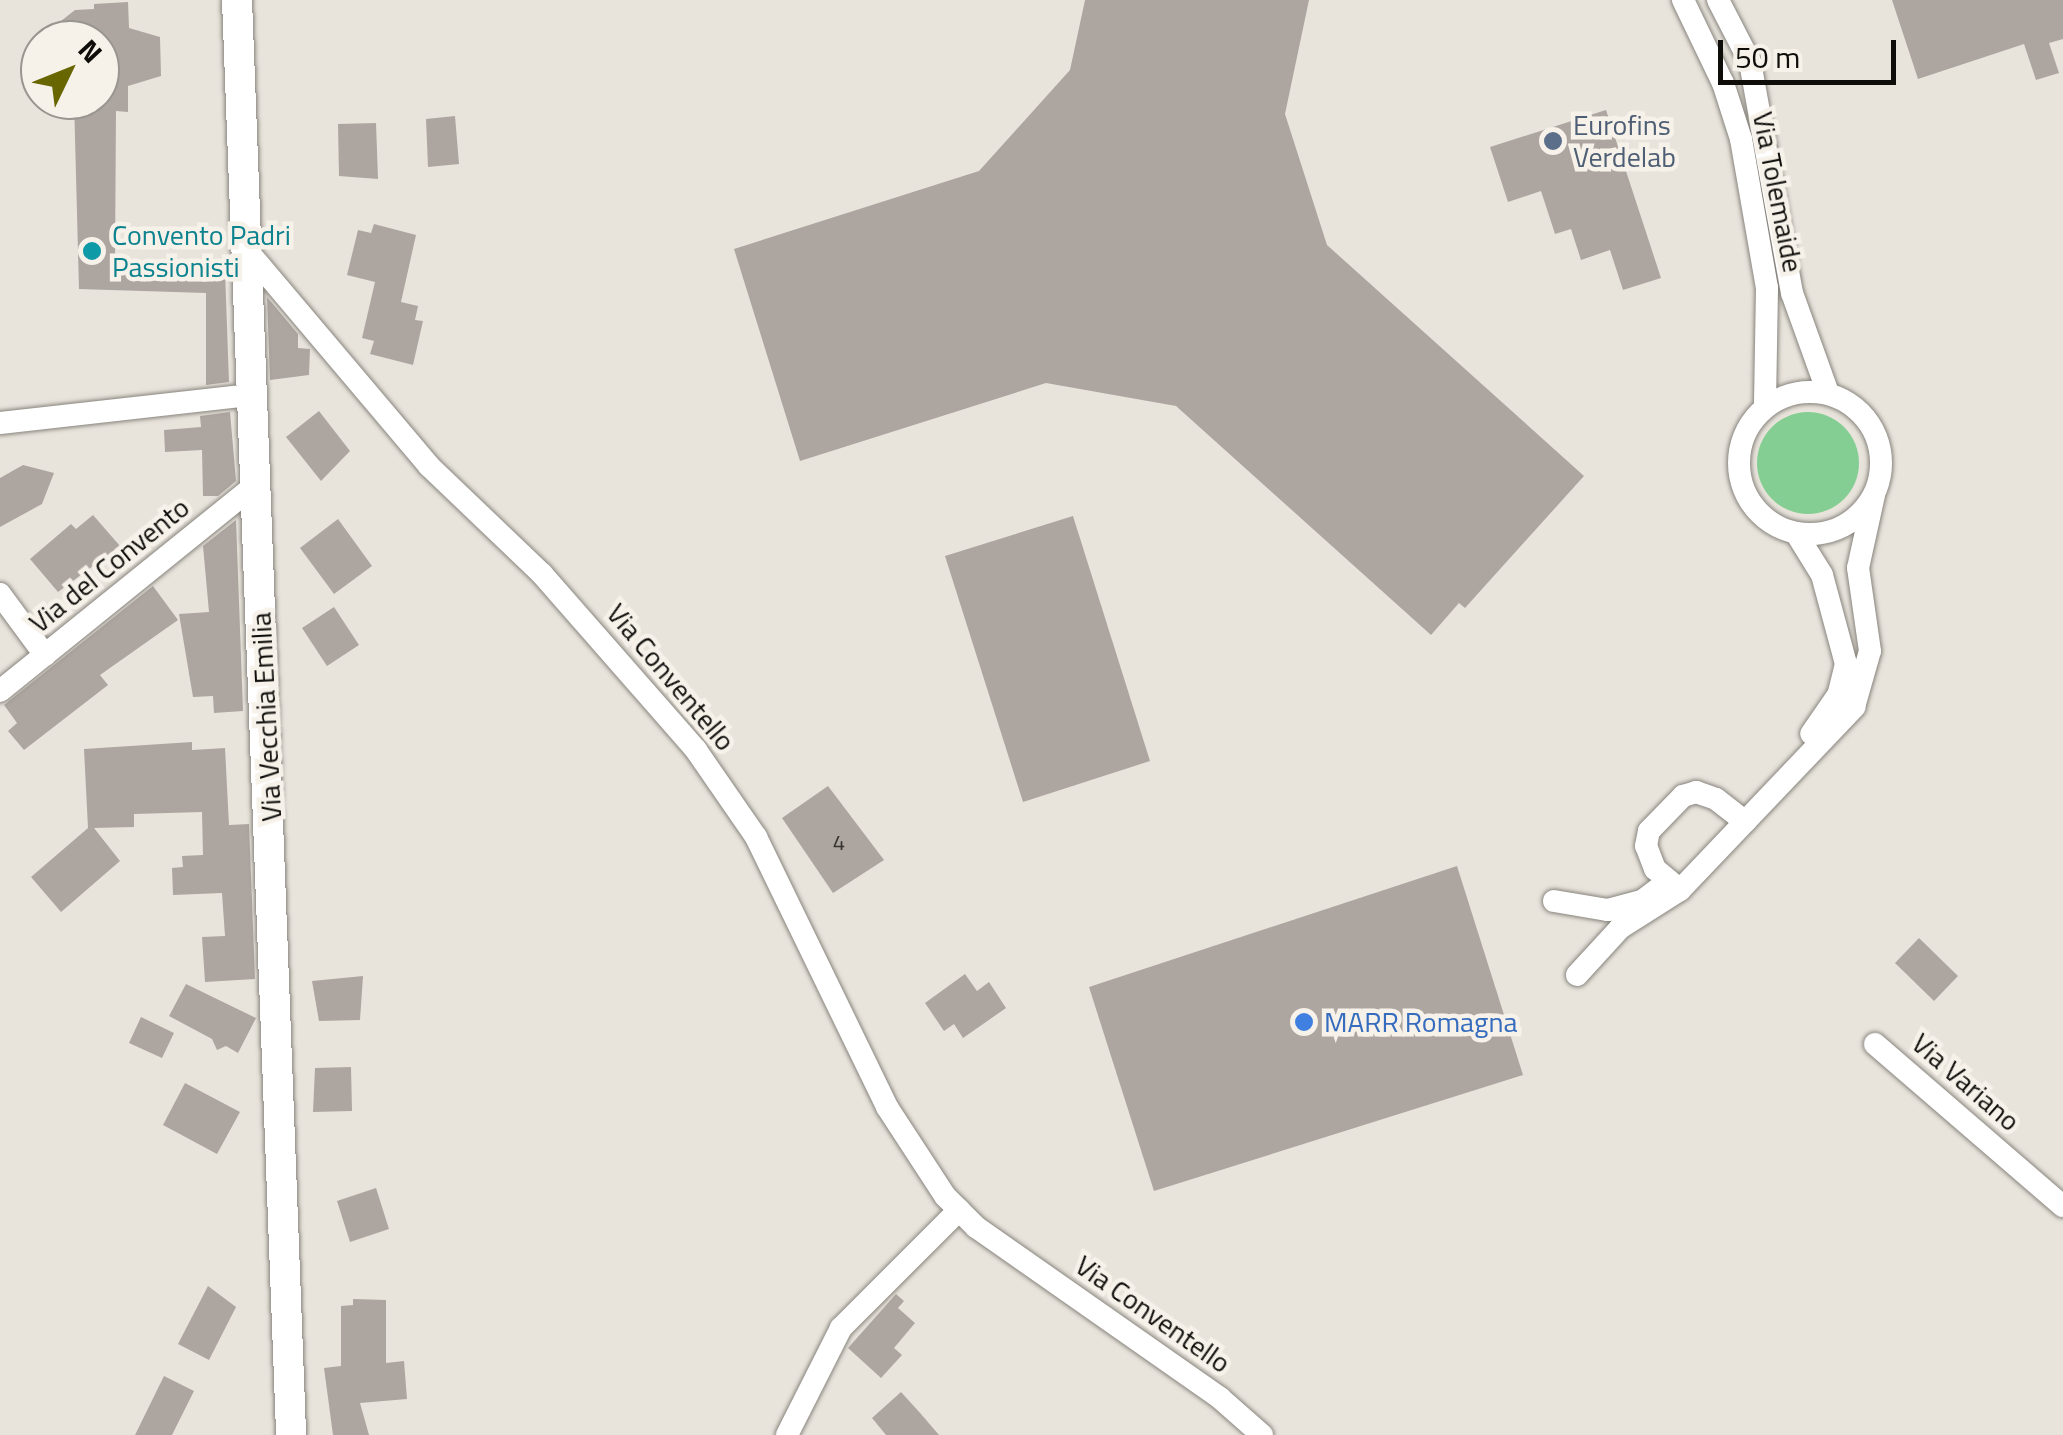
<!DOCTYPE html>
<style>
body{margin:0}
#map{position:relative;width:2063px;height:1435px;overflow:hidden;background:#e8e4dc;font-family:"Titillium Web",sans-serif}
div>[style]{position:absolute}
.green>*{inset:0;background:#85ce93}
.round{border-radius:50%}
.building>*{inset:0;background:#ada5a0}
.roads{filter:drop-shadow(0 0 2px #88847d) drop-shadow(0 0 2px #88847d)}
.minor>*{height:22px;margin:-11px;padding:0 11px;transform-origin:11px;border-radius:11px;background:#fff}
.minor>.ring{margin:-11px;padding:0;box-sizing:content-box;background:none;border:22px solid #fff;border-radius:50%}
.tertiary>*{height:30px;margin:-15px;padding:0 15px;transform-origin:15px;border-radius:15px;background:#fff}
.dots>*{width:28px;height:28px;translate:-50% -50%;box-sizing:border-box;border:5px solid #f6f1e9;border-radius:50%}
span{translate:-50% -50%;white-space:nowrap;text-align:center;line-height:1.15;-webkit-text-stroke:9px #f6f1e9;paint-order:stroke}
.number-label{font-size:22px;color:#363330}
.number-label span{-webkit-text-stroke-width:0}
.service-label{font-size:28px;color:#4e5e75}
.left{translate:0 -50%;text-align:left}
.street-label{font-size:28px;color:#0e0d0a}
.culture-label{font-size:28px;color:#0d838f}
.shop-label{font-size:28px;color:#366cbe}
.north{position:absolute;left:20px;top:20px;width:100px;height:100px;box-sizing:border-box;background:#f6f1e9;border:2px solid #999690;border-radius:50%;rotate:47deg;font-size:28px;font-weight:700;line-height:40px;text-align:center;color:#0e0d0a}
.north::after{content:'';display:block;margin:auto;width:35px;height:45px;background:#676600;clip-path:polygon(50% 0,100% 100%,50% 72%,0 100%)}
.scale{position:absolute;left:1718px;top:40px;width:178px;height:45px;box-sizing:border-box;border:5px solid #0e0d0a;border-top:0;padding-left:12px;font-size:30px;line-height:35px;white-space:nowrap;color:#0e0d0a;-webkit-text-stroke:8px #f6f1e9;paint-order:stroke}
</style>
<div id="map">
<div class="green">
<div class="round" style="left:1757px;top:412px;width:102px;height:102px"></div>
</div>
<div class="building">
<div style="clip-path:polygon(1085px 0,1309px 0,1285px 114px,1327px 245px,1584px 476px,1465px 608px,1459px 603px,1431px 635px,1176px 406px,1046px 383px,800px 461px,734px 249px,979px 171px,1070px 70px)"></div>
<div style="clip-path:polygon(1892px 0,2063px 0,2063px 39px,2049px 43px,2059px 73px,2036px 80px,2024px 44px,1918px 79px)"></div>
<div style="clip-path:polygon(128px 2px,129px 28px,160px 37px,161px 76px,128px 86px,128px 112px,116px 111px,115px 263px,225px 270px,229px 382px,206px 385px,206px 293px,79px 289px,74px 100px,100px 100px,100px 40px,60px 40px,61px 21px,75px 10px,94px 9px,94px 4px)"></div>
<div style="clip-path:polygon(1606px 110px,1661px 278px,1623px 290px,1610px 250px,1581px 260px,1571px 229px,1555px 234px,1541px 191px,1508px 202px,1490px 147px)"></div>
<div style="clip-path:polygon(455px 116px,459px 164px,428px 167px,426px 119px)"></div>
<div style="clip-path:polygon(376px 123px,378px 179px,339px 176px,338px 124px)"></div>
<div style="clip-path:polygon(374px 224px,416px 235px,401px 302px,418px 306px,415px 320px,423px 321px,413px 365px,370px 354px,374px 341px,362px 338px,375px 282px,347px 275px,358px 230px,371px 233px)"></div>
<div style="clip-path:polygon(267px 297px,298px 334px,298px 348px,310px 349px,309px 375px,270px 380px)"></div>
<div style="clip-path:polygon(319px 411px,350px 451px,321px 481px,286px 437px)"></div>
<div style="clip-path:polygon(230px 412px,236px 481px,218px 496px,203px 496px,202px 450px,165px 452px,164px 430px,201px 427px,200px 416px)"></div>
<div style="clip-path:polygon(23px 465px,54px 473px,42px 504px,0 527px,0 478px)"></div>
<div style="clip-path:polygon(93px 515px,120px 546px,58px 592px,30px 559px,71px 524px,76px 529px)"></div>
<div style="clip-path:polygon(1073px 516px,1150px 761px,1023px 802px,945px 556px)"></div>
<div style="clip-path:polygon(338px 519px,372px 566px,334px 594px,300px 548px)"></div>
<div style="clip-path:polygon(236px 520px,243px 711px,214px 713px,213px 696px,193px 697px,179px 614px,209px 612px,203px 546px)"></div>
<div style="clip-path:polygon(153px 586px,178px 620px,100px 675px,108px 685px,24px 750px,8px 731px,17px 723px,4px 705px)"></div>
<div style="clip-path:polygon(334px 607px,359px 645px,327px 666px,302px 628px)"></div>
<div style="clip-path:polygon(192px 742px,192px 750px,225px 748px,229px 825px,249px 824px,255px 979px,205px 982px,202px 937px,225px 936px,222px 893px,173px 895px,172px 868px,183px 867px,182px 856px,203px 855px,202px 812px,134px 814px,134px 827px,94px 828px,120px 861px,61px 912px,31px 877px,88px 828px,84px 749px)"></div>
<div style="clip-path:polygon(828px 786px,884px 860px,833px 893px,782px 818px)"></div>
<div style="clip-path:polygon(1457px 866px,1523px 1075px,1154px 1191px,1089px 987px)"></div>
<div style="clip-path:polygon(1919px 938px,1958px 976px,1934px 1001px,1895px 963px)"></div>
<div style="clip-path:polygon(965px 974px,977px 991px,989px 982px,1006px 1008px,963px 1038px,954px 1024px,944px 1031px,925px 1003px)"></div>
<div style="clip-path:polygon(363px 976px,360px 1020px,319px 1021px,312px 981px)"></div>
<div style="clip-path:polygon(186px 984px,256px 1018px,238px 1053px,226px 1046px,217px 1050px,212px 1039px,169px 1016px)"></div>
<div style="clip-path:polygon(141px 1017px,174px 1033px,162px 1058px,129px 1043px)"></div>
<div style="clip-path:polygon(351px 1067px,352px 1111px,313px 1112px,315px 1068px)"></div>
<div style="clip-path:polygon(185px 1083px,240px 1112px,217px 1154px,163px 1125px)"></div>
<div style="clip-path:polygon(376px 1188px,389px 1229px,350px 1242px,337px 1201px)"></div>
<div style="clip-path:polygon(208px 1286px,236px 1307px,209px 1360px,178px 1344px)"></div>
<div style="clip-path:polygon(896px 1294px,904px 1301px,898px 1308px,915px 1323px,894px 1348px,902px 1355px,881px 1378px,848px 1348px)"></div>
<div style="clip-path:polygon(353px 1299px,386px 1300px,386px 1363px,404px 1361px,407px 1399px,360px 1403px,369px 1435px,333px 1435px,324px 1368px,341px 1366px,341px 1306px,353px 1305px)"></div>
<div style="clip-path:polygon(164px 1376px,194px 1391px,172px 1435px,135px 1435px)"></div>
<div style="clip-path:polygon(901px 1392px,921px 1414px,939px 1435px,886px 1435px,872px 1418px)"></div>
</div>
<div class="roads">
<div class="minor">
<div style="left:1683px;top:0;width:92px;rotate:64.3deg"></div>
<div style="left:1723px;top:83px;width:59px;rotate:72.2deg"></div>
<div style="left:1741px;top:139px;width:151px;rotate:80.1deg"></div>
<div style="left:1767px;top:288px;width:118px;rotate:91deg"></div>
<div style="left:1718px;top:0;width:70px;rotate:62.7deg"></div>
<div style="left:1750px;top:62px;width:235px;rotate:79.7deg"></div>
<div style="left:1792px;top:293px;width:106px;rotate:70.2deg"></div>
<div style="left:245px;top:248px;width:285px;rotate:49.8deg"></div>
<div style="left:429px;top:466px;width:156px;rotate:43.7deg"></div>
<div style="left:542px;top:574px;width:234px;rotate:48.8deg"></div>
<div style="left:696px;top:750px;width:106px;rotate:55.4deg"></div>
<div style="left:756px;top:837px;width:300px;rotate:64.1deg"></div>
<div style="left:887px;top:1107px;width:106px;rotate:56.9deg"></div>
<div style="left:945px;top:1196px;width:44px;rotate:45deg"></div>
<div style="left:976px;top:1227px;width:298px;rotate:35deg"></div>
<div style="left:1220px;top:1398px;width:56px;rotate:41.4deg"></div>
<div class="ring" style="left:1739px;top:392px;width:120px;height:120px"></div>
<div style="left:0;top:423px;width:253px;rotate:-6.4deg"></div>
<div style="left:1796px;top:533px;width:49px;rotate:58.2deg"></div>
<div style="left:1822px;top:575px;width:92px;rotate:74.9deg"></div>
<div style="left:1846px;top:664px;width:32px;rotate:104deg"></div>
<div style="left:1838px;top:695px;width:47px;rotate:124.7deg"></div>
<div style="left:0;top:594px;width:76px;rotate:53.6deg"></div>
<div style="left:0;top:691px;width:328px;rotate:-38.9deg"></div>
<div style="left:1679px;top:889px;width:31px;rotate:-140deg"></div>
<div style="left:1655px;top:869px;width:25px;rotate:-111deg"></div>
<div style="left:1646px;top:846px;width:15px;rotate:-79deg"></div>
<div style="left:1649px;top:831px;width:49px;rotate:-45.8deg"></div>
<div style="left:1683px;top:796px;width:14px;rotate:-17deg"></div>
<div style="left:1696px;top:792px;width:21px;rotate:19deg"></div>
<div style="left:1716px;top:799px;width:37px;rotate:38deg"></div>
<div style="left:1554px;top:901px;width:55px;rotate:9.5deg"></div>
<div style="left:1608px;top:910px;width:35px;rotate:-15deg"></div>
<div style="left:1642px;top:901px;width:26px;rotate:-37deg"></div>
<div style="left:1577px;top:975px;width:64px;rotate:-47.5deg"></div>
<div style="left:1620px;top:928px;width:71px;rotate:-32.3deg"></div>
<div style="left:1680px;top:890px;width:253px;rotate:-46.4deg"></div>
<div style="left:1854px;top:707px;width:58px;rotate:-74.1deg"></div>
<div style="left:1870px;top:651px;width:84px;rotate:-98.2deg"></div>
<div style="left:1858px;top:568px;width:75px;rotate:-77.6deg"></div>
<div style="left:1875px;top:1044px;width:248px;rotate:40.8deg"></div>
<div style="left:787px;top:1435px;width:120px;rotate:-63.2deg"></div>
<div style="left:841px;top:1328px;width:167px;rotate:-45deg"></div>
</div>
<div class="tertiary">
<div style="left:237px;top:0;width:1436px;rotate:87.84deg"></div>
</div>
</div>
<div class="dots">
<div style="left:1553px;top:141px;background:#5c6f8a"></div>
<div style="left:92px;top:251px;background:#0f9aa8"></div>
<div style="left:1304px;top:1022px;background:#3f7fe0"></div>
</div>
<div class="number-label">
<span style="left:839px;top:843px">4</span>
</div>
<div class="service-label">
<span class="left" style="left:1573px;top:141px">Eurofins<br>Verdelab</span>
</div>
<div class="street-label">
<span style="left:1778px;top:192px;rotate:79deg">Via Tolemaide</span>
<span style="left:109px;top:565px;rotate:-39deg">Via del Convento</span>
<span style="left:671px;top:677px;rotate:50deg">Via Conventello</span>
<span style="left:266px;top:717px;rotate:-93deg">Via Vecchia Emilia</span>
<span style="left:1966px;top:1082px;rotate:41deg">Via Variano</span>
<span style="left:1153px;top:1314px;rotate:35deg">Via Conventello</span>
</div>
<div class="culture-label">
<span class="left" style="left:112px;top:251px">Convento Padri<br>Passionisti</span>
</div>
<div class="shop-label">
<span class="left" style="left:1324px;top:1022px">MARR Romagna</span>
</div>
<div class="north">N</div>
<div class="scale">50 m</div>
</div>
